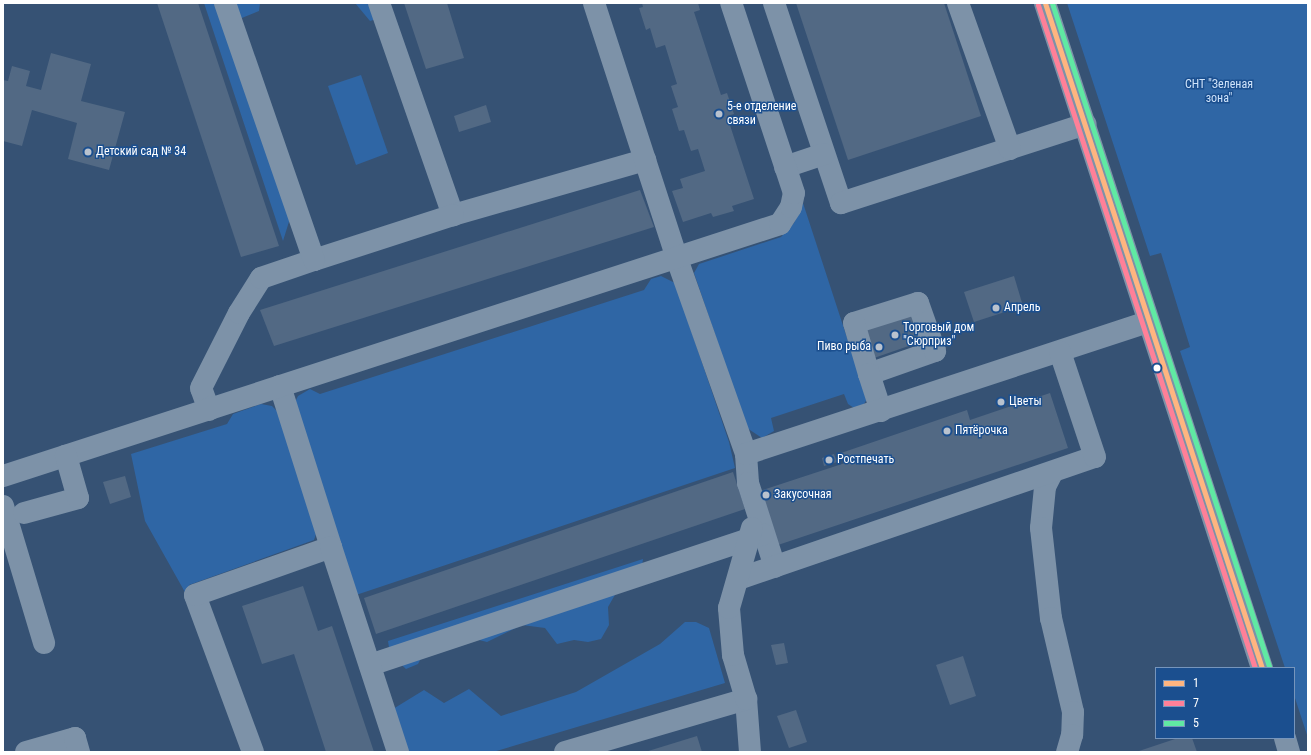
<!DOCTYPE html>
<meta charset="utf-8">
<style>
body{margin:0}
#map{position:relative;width:1311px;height:755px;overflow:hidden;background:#365274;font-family:"Roboto Condensed",sans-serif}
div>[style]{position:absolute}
.green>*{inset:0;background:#2f66a5}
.building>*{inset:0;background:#526984}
.minor>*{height:22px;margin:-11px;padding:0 11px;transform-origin:11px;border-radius:11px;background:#7d92a8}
.bus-1>*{height:5px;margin:-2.5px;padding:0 2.5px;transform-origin:2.5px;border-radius:2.5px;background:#ffb580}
.bus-2>*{height:5px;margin:-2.5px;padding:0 2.5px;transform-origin:2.5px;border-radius:2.5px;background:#ff8098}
.bus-3>*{height:5px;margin:-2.5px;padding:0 2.5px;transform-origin:2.5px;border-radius:2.5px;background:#60e9a3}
.dots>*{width:11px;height:11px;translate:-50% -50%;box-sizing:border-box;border:2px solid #1b4f8f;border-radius:50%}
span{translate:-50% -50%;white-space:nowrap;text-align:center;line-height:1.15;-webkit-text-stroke:3px #1b4f8f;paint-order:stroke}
.park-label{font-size:12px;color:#cfe3fa}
.poi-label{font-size:12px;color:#fff}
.left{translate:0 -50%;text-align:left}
.right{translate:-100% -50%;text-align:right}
.frame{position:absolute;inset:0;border:4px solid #fff;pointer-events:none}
.legend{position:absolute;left:1155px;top:667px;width:140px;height:72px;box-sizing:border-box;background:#1b4f8f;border:1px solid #7695bc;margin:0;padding:5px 7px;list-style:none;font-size:12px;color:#fff}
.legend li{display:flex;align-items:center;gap:8px;height:20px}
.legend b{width:20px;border:1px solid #7695bc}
</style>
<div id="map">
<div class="green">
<div style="clip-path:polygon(204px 3px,260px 3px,259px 11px,227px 24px,292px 212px,283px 241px)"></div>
<div style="clip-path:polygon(355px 3px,376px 3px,380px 18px,370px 21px)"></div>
<div style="clip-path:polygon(1067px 3px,1308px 3px,1308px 738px,1294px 695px,1294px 668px,1285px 668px,1180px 351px,1190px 347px,1161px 253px,1150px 256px)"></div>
<div style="clip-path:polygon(361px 75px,388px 153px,356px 165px,328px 86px)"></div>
<div style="clip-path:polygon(803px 203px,867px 399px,864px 404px,854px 408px,848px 404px,844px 394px,771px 418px,774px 431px,762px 438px,747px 428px,694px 273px,699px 264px,781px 237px,794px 223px)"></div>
<div style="clip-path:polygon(661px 276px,675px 283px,729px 442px,735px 468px,356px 595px,295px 402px,298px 396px,310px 389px,320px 394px,644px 290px,651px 279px)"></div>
<div style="clip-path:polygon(261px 404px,272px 406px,278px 412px,316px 534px,314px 540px,189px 585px,191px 592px,186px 594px,145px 521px,131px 454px,227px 424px,233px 414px)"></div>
<div style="clip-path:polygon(643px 559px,640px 581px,616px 593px,608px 607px,609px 625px,601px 639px,588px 642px,574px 640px,557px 644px,545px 628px,522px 625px,487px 642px,467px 637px,427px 647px,418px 664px,406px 669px,390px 654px,388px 641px)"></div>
<div style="clip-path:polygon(685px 622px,696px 622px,709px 628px,725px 683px,493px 752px,407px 752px,393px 709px,424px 690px,444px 703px,469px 689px,501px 716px,576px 692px,660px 644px)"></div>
</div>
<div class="building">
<div style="clip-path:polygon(157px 3px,198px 3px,279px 246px,241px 257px)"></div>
<div style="clip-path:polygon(404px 3px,447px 3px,464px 58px,426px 69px)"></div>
<div style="clip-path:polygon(642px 3px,698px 3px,700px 10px,694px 12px,721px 95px,727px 93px,734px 114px,727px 116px,754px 199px,732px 206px,734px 211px,713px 217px,711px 213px,683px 222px,672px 191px,683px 188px,680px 179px,705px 171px,698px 149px,691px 151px,684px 130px,679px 131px,672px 109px,678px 107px,671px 86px,677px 84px,665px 45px,656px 48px,650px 28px,646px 30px,639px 8px,643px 7px)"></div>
<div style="clip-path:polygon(796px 3px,944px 3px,981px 116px,848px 160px)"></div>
<div style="clip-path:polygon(51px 53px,91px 64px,81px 101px,125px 112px,109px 170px,68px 159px,77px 123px,32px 110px,22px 146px,3px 141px,3px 80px,8px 81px,12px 66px,30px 71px,26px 86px,41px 90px)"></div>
<div style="clip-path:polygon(486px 105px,491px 122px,459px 132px,454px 116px)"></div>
<div style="clip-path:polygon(640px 190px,654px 227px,274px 346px,260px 310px)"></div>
<div style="clip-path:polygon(1014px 276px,1023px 306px,974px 322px,964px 292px)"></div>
<div style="clip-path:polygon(916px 312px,926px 340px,874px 358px,864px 329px)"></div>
<div style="clip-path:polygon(1050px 393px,1068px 448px,775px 546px,757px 492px,845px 463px,841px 453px,967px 410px,970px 420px)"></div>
<div style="clip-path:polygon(834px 454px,837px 462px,824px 466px,822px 458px)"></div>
<div style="clip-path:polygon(733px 472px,745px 509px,376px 634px,364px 598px)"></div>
<div style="clip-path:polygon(125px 476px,131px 497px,110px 504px,103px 482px)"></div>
<div style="clip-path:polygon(303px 586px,318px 631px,332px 626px,374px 752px,326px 752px,294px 654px,262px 664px,242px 606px)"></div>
<div style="clip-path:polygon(784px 643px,788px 663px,776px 665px,771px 645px)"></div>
<div style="clip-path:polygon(963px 656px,976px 696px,950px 705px,936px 665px)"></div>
<div style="clip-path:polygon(796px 710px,807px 742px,789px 748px,777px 716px)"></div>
<div style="clip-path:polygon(697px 736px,702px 752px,645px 752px)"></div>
<div style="clip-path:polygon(1178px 738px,1192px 738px,1197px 752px,1136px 752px)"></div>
</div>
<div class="minor">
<div style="left:379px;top:3px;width:225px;rotate:70.8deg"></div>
<div style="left:453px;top:215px;width:200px;rotate:-16deg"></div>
<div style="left:594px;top:3px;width:269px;rotate:72deg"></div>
<div style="left:677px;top:259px;width:207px;rotate:70.5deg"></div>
<div style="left:746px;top:454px;width:29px;rotate:86deg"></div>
<div style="left:748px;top:483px;width:88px;rotate:72.2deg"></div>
<div style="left:774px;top:3px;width:211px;rotate:71.5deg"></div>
<div style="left:841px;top:203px;width:257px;rotate:-17.9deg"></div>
<div style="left:958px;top:3px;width:155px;rotate:70.4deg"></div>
<div style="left:1045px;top:3px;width:700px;rotate:71.93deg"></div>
<div style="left:785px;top:167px;width:41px;rotate:-18.4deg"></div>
<div style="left:314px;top:260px;width:146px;rotate:-17.9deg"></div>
<div style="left:869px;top:374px;width:70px;rotate:-19.2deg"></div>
<div style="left:935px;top:351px;width:51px;rotate:-109.5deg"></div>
<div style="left:918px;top:303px;width:67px;rotate:162.6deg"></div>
<div style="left:854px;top:323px;width:53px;rotate:73.6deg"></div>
<div style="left:869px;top:374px;width:39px;rotate:72deg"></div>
<div style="left:280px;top:386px;width:169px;rotate:72.4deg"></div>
<div style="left:209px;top:410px;width:23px;rotate:-110deg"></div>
<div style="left:201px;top:388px;width:84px;rotate:-63.1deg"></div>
<div style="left:239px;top:313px;width:41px;rotate:-57.8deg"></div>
<div style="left:261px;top:278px;width:56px;rotate:-18.8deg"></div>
<div style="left:314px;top:260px;width:272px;rotate:-109.1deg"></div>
<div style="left:746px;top:454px;width:422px;rotate:-18.2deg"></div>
<div style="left:1052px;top:473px;width:16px;rotate:117deg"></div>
<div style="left:1045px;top:487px;width:41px;rotate:95.6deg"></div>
<div style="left:1041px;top:528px;width:91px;rotate:83.7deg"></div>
<div style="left:1051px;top:618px;width:97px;rotate:76.8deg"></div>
<div style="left:1073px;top:712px;width:23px;rotate:92deg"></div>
<div style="left:1072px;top:735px;width:18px;rotate:106deg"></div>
<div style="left:3px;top:476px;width:817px;rotate:-17.97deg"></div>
<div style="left:780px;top:224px;width:20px;rotate:-57deg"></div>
<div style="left:791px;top:207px;width:14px;rotate:-78deg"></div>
<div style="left:794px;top:193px;width:200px;rotate:-108.3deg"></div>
<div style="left:3px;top:506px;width:143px;rotate:73.3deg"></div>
<div style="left:24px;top:513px;width:56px;rotate:-15.5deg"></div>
<div style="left:78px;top:498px;width:44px;rotate:-105.9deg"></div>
<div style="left:738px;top:579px;width:377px;rotate:-18.9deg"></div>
<div style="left:1095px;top:457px;width:111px;rotate:-108.4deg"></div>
<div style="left:370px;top:665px;width:414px;rotate:-18.4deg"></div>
<div style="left:746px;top:699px;width:53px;rotate:85.7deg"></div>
<div style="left:1285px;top:738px;width:15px;rotate:74deg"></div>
<div style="left:26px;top:752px;width:51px;rotate:-15.9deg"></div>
<div style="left:75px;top:738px;width:15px;rotate:74deg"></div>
<div style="left:253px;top:752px;width:167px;rotate:-110.3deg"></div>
<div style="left:195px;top:595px;width:144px;rotate:-19.4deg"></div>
<div style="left:331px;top:547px;width:216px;rotate:71.9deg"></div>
<div style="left:565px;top:752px;width:189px;rotate:-16.3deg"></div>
<div style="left:746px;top:699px;width:46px;rotate:-106.5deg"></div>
<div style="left:733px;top:655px;width:47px;rotate:-94.9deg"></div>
<div style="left:729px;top:608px;width:83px;rotate:-74deg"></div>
</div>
<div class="bus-1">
<div style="left:1045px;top:3px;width:700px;rotate:71.93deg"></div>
</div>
<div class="bus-2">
<div style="left:1038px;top:5px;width:698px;rotate:71.88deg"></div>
</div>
<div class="bus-3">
<div style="left:1052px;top:3px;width:698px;rotate:71.88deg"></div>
</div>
<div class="dots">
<div style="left:719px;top:114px;background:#b9c2ce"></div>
<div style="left:88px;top:152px;background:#b9c2ce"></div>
<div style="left:996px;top:308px;background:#b9c2ce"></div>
<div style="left:895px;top:335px;background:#b9c2ce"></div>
<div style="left:879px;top:347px;background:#b9c2ce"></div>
<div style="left:1157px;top:368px;background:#fff"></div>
<div style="left:1001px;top:402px;background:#b9c2ce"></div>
<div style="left:947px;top:431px;background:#b9c2ce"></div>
<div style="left:829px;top:460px;background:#b9c2ce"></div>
<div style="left:766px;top:495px;background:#b9c2ce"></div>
</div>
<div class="park-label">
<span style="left:1219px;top:92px">СНТ "Зеленая<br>зона"</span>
</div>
<div class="poi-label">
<span class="left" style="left:727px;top:114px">5-е отделение<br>связи</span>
<span class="left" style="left:96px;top:152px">Детский сад № 34</span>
<span class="left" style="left:1004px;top:308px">Апрель</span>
<span class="left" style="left:903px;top:335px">Торговый дом<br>"Сюрприз"</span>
<span class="right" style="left:871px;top:347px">Пиво рыба</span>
<span class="left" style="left:1009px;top:402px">Цветы</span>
<span class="left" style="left:955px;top:431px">Пятёрочка</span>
<span class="left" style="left:837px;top:460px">Ростпечать</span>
<span class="left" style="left:774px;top:495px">Закусочная</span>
</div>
<div class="frame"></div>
<ul class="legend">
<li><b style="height:5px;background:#ffb580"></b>1</li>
<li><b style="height:5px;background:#ff8098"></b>7</li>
<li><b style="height:5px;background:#60e9a3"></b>5</li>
</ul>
</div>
